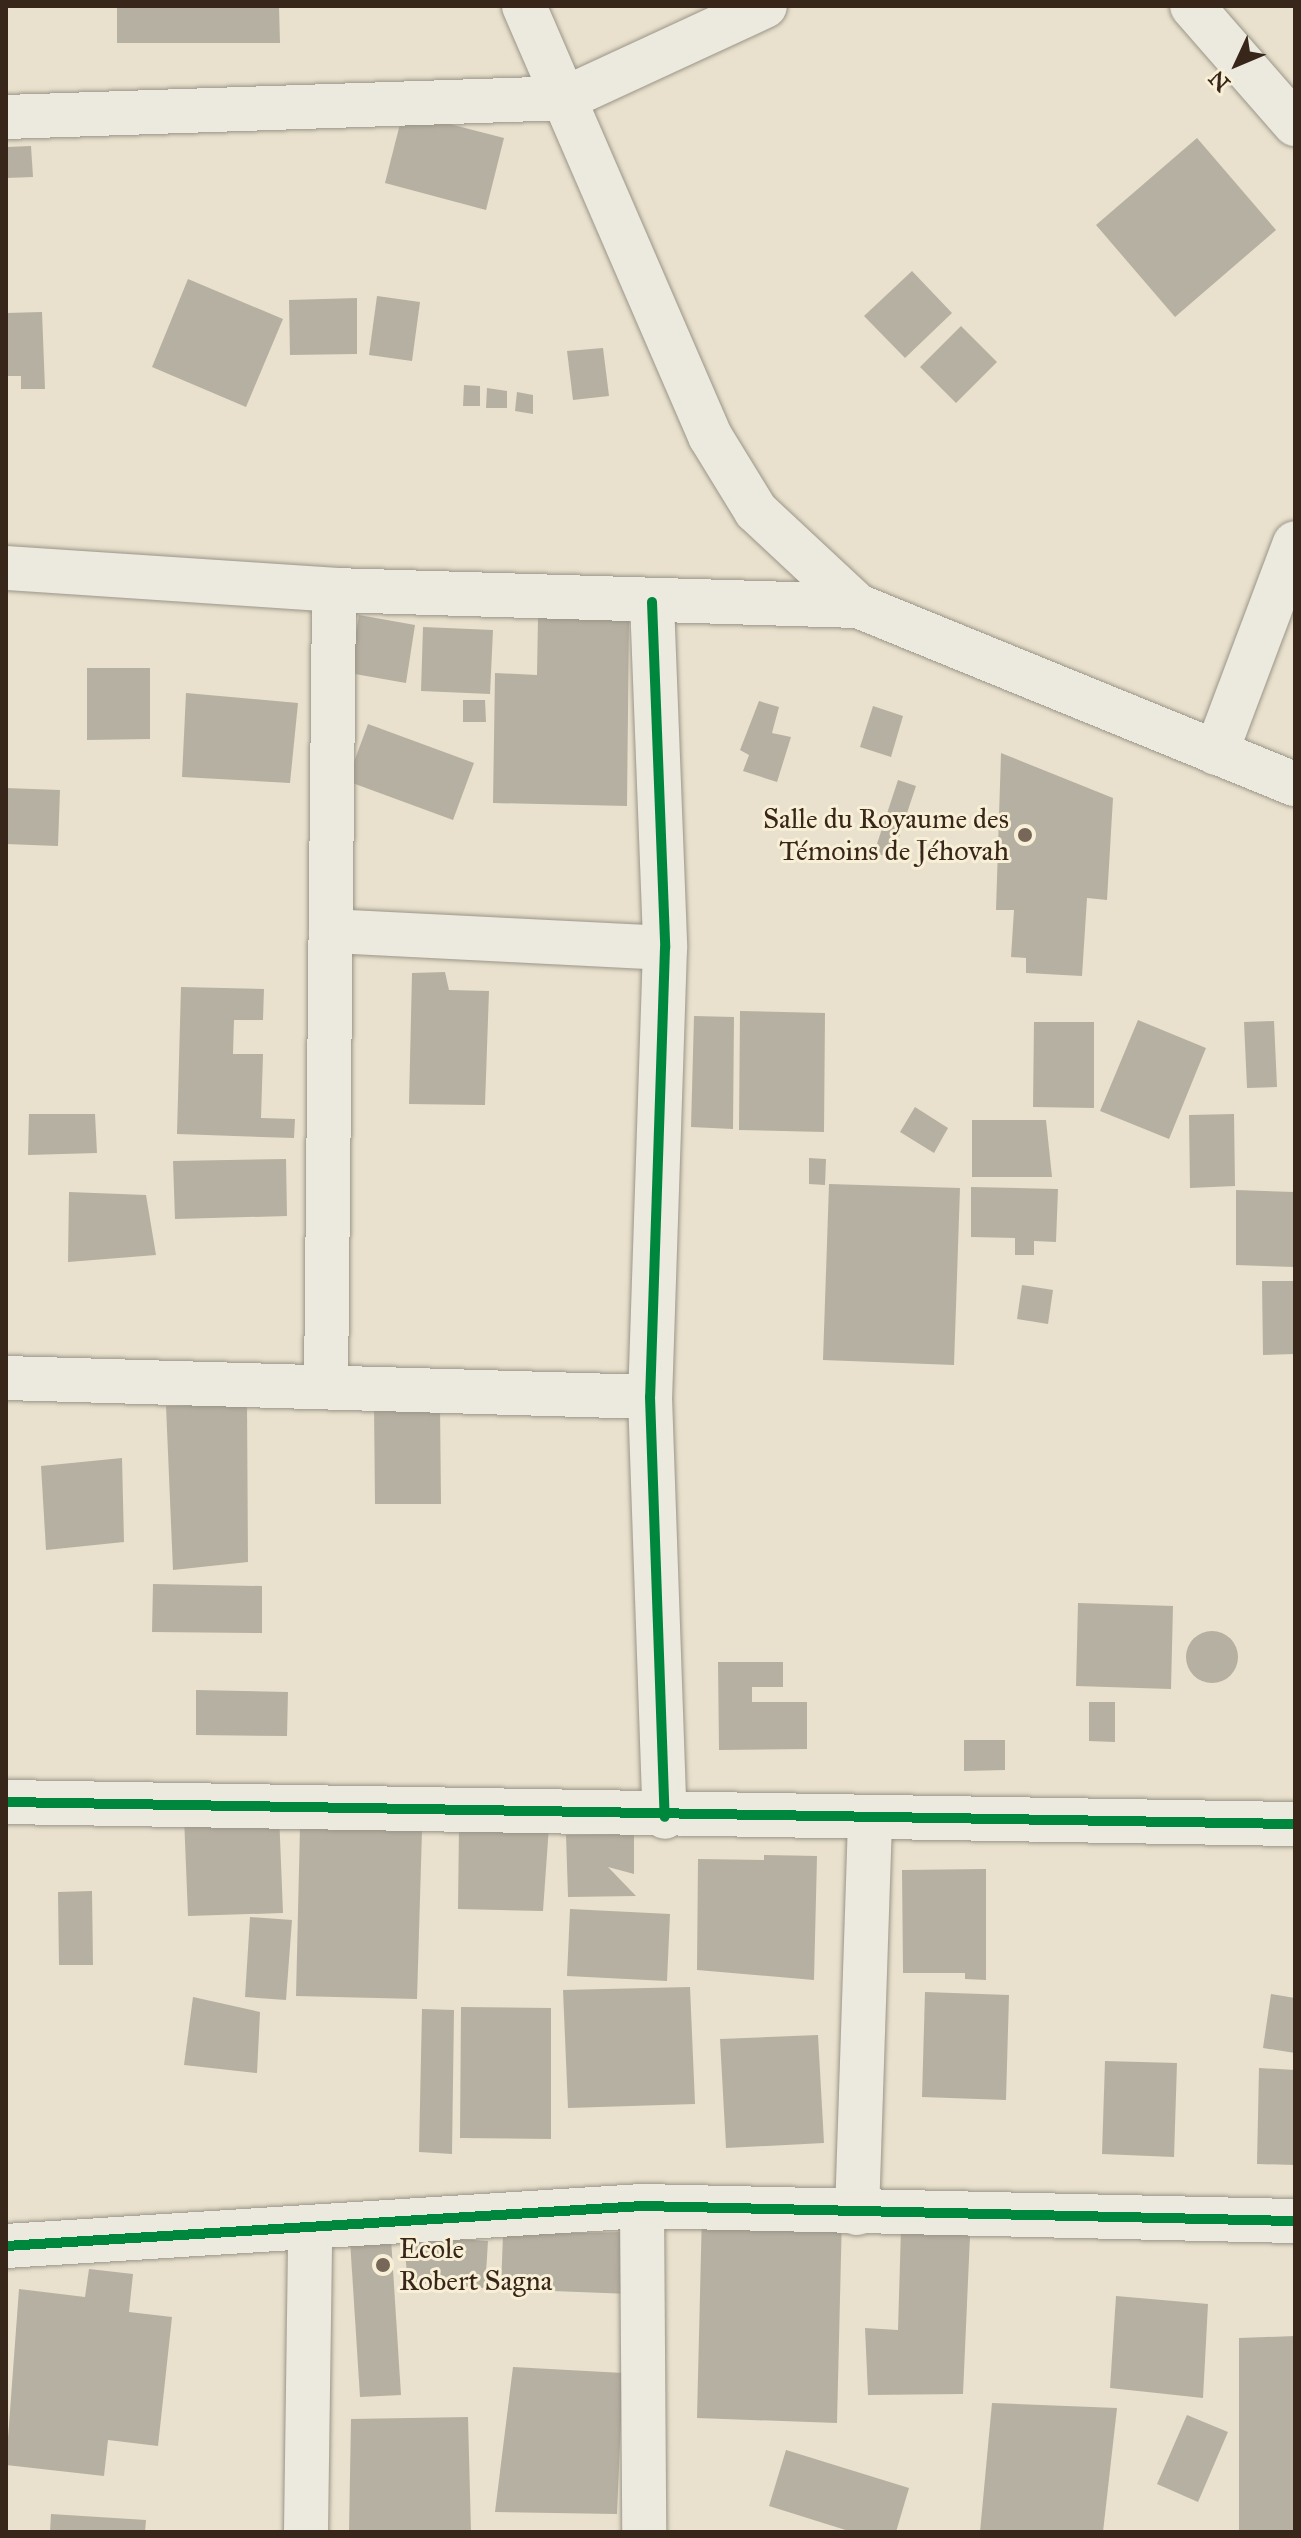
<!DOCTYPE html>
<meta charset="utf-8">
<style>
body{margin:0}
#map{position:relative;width:1301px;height:2538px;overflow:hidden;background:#e9e1cd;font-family:"IM FELL Great Primer",serif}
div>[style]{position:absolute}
.building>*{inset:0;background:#b6b0a2}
.round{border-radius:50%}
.roads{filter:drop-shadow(0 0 2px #9b9588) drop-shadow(0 0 2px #9b9588)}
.minor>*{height:44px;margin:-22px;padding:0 22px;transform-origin:22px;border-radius:22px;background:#ece9df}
.secondary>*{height:44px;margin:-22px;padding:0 22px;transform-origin:22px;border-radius:22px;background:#ece9df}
.cycleway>*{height:10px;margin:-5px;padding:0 5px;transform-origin:5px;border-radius:5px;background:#00873e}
.dots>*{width:22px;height:22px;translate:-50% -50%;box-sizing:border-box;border:4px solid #f8efd7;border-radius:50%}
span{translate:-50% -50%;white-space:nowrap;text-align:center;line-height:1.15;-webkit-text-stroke:6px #f8efd7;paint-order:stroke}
.poi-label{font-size:28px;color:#39261a}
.right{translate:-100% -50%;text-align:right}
.left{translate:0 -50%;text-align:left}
.frame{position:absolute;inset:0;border:8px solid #39261a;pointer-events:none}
.north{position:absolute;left:1197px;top:24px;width:80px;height:80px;-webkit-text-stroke:6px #f8efd7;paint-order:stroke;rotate:226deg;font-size:22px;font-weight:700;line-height:32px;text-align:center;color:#39261a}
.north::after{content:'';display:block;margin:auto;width:28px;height:36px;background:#39261a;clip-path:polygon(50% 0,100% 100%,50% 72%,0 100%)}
</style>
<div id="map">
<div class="building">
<div style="clip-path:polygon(117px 6px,279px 6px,280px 43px,117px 43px)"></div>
<div style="clip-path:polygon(403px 112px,504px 138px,486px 210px,385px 183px)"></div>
<div style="clip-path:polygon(1197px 138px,1276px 230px,1175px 317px,1096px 225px)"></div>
<div style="clip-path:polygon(31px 146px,33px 177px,6px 178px,6px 147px)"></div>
<div style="clip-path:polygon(912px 271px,952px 313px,905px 358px,864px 316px)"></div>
<div style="clip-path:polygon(188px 279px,283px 319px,246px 407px,152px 367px)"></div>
<div style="clip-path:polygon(377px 296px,420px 302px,412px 361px,369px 355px)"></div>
<div style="clip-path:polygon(357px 298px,357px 354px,290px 355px,289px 300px)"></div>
<div style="clip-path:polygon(42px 312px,45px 389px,21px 389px,21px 376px,6px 376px,6px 313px)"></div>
<div style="clip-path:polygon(961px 326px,997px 362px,956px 403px,920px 367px)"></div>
<div style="clip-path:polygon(603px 348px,609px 396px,573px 400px,567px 351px)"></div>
<div style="clip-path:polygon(464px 385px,480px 386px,480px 406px,463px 406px)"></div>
<div style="clip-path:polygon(487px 388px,507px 391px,507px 408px,486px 408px)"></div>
<div style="clip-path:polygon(517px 392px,533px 395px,533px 414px,515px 411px)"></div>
<div style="clip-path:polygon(359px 615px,415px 625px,406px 683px,349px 673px)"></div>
<div style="clip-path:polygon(538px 617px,629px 619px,627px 806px,493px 803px,495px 673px,537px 675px)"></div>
<div style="clip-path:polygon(423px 627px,493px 630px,490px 694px,421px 691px)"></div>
<div style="clip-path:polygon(87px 668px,150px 668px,150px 739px,87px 740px)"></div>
<div style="clip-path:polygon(186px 693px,298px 703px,290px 783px,182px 777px)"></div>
<div style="clip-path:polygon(463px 700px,485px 700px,486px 722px,463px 722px)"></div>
<div style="clip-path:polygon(759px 701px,779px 707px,772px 733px,791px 737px,777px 782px,743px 771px,749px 755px,740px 750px)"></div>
<div style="clip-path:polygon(873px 706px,903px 716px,891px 757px,860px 747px)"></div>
<div style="clip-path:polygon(368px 724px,474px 763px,453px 820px,347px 781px)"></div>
<div style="clip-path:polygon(1001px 753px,1113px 798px,1107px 900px,1087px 898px,1082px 976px,1026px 973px,1026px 958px,1011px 957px,1014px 910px,996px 910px)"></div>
<div style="clip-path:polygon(898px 780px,916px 786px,892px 858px,874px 853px)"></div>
<div style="clip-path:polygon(6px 788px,60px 790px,58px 846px,6px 844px)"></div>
<div style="clip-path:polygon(445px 972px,449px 990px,489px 991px,485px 1105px,409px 1104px,412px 973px)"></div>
<div style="clip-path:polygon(181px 987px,264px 989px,263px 1020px,234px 1020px,233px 1054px,263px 1054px,261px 1118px,295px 1119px,294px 1138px,177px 1134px)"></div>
<div style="clip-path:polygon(740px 1011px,825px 1013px,824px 1132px,739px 1130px)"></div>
<div style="clip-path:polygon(694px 1016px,734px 1017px,733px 1129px,691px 1127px)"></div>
<div style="clip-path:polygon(1138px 1020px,1206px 1048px,1169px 1139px,1100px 1111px)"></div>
<div style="clip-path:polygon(1274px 1021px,1277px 1087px,1247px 1088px,1244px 1022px)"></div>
<div style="clip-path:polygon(1034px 1022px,1094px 1022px,1094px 1108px,1033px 1107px)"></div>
<div style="clip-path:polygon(915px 1107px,948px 1128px,934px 1153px,900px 1132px)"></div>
<div style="clip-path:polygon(29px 1114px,95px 1114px,97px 1153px,28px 1155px)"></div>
<div style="clip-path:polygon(1234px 1114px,1235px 1186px,1190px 1188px,1189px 1115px)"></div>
<div style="clip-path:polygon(972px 1120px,1046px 1120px,1052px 1177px,972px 1177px)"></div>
<div style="clip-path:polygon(809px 1158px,826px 1159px,825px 1185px,809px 1184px)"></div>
<div style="clip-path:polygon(286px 1159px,287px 1216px,175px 1219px,173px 1161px)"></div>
<div style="clip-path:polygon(829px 1184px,960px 1188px,954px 1365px,823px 1360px)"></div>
<div style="clip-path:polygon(971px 1187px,1058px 1189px,1056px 1242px,1034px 1241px,1034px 1255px,1015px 1255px,1015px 1238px,971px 1237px)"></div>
<div style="clip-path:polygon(1236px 1190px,1295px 1192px,1295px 1267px,1236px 1265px)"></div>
<div style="clip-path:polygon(69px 1192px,146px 1195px,156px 1255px,68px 1262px)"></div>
<div style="clip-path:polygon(1262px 1281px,1295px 1281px,1295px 1354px,1263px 1355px)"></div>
<div style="clip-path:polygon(1022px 1285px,1053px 1290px,1048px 1324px,1017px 1319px)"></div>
<div style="clip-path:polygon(247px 1404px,248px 1562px,173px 1570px,166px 1406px)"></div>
<div style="clip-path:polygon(374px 1406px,440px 1406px,441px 1504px,375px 1504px)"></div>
<div style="clip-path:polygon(122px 1458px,124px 1542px,46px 1550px,41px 1466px)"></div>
<div style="clip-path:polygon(153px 1584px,262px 1586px,262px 1633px,152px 1632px)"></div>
<div style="clip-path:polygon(1078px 1603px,1173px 1606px,1171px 1689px,1076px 1686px)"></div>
<div class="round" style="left:1186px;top:1631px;width:52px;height:52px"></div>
<div style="clip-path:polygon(718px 1662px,783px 1662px,783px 1687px,752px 1687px,752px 1702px,807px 1702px,807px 1749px,719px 1750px)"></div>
<div style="clip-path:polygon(196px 1690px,288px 1692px,287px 1736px,196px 1735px)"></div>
<div style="clip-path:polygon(1089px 1702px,1115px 1702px,1115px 1742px,1089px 1741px)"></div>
<div style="clip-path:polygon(964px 1740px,1005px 1740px,1005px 1770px,964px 1771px)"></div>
<div style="clip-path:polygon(279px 1813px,283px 1913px,188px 1916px,184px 1817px)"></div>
<div style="clip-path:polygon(459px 1826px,549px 1826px,543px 1911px,458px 1909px)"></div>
<div style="clip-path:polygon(300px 1827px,422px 1831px,417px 1999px,296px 1996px)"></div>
<div style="clip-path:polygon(634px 1834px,634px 1874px,608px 1867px,636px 1896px,568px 1897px,566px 1835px)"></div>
<div style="clip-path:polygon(764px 1855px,817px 1856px,814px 1980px,697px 1970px,698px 1859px,764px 1860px)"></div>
<div style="clip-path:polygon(986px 1869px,986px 1980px,965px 1979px,965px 1973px,903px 1973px,902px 1870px)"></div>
<div style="clip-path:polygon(92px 1891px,93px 1965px,59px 1965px,58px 1892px)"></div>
<div style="clip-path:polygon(570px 1909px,670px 1914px,667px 1981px,567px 1976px)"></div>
<div style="clip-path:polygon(250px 1917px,292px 1920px,286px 2000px,245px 1997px)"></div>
<div style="clip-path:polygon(690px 1987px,695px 2104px,568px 2108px,563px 1990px)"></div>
<div style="clip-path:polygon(925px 1992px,1009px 1995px,1006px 2100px,922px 2097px)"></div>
<div style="clip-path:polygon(1271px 1994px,1295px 1998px,1295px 2053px,1263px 2048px)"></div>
<div style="clip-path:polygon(193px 1997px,260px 2012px,257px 2073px,184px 2065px)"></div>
<div style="clip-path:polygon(461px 2007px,551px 2008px,551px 2139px,460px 2138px)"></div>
<div style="clip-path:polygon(422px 2009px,454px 2010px,452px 2154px,419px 2152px)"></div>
<div style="clip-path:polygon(818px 2035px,824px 2143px,726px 2148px,720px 2039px)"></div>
<div style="clip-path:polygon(1105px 2061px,1177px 2063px,1174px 2157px,1102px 2154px)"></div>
<div style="clip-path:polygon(1259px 2068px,1295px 2070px,1295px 2165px,1257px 2164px)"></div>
<div style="clip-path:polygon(702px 2212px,842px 2215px,837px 2423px,697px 2418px)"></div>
<div style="clip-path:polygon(901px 2228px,970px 2236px,963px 2394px,868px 2395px,865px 2328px,898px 2330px)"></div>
<div style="clip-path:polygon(627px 2232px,630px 2294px,501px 2289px,503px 2234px)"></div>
<div style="clip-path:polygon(403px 2235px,488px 2241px,485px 2288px,408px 2282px)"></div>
<div style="clip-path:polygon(391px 2238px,401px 2395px,360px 2397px,350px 2240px)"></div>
<div style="clip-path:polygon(89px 2269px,133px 2274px,129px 2312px,172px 2317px,158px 2446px,108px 2440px,104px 2476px,6px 2465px,19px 2289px,85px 2297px)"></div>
<div style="clip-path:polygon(1116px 2296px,1208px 2304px,1203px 2398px,1110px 2388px)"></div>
<div style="clip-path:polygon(1295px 2336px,1295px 2532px,1239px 2532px,1239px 2338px)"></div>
<div style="clip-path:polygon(513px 2367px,623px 2373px,617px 2514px,495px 2512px)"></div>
<div style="clip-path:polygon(992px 2403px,1117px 2408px,1103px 2532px,980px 2532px)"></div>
<div style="clip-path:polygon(1187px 2415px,1228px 2432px,1198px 2502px,1157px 2484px)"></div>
<div style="clip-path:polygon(468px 2417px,471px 2532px,349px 2532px,351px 2419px)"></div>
<div style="clip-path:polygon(786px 2450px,909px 2488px,896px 2532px,852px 2532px,769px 2506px)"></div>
<div style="clip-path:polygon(51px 2514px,146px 2520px,145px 2532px,50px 2532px)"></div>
</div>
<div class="roads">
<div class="minor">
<div style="left:1192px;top:6px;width:157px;rotate:48.9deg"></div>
<div style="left:6px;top:117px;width:560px;rotate:-1.94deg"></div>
<div style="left:566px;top:98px;width:219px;rotate:-24.8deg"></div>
<div style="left:6px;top:568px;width:329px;rotate:3.8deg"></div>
<div style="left:334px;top:590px;width:524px;rotate:1.75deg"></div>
<div style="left:652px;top:602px;width:346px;rotate:87.8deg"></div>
<div style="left:665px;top:948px;width:449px;rotate:91.9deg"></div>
<div style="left:650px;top:1397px;width:420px;rotate:88deg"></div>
<div style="left:1216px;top:753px;width:224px;rotate:-69.4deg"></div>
<div style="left:331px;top:931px;width:334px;rotate:2.9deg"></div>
<div style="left:6px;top:1378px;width:644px;rotate:1.69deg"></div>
<div style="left:326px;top:1387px;width:797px;rotate:-89.42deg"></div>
<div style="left:6px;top:1802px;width:1289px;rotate:0.98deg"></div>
<div style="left:642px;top:2206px;width:326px;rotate:89.6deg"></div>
<div style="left:857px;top:2213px;width:393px;rotate:-88.1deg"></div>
<div style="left:6px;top:2246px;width:637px;rotate:-3.6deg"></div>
<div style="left:642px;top:2206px;width:653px;rotate:1.32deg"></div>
<div style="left:306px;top:2532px;width:303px;rotate:-89.2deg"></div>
</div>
<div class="secondary">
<div style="left:524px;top:6px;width:469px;rotate:66.6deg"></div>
<div style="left:710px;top:436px;width:88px;rotate:58.5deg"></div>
<div style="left:756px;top:511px;width:139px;rotate:43deg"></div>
<div style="left:858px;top:606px;width:472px;rotate:22.2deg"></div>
</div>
</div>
<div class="cycleway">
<div style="left:652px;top:602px;width:346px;rotate:87.8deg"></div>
<div style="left:665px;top:948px;width:449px;rotate:91.9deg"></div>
<div style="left:650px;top:1397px;width:420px;rotate:88deg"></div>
<div style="left:6px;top:1802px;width:1289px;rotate:0.98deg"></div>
<div style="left:6px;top:2246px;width:637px;rotate:-3.6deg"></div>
<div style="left:642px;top:2206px;width:653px;rotate:1.32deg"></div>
</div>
<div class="dots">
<div style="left:1025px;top:835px;background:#776759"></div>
<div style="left:383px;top:2265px;background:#776759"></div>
</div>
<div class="poi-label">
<span class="right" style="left:1009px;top:835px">Salle du Royaume des<br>Témoins de Jéhovah</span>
<span class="left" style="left:399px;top:2265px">Ecole<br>Robert Sagna</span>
</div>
<div class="frame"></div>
<div class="north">N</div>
</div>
